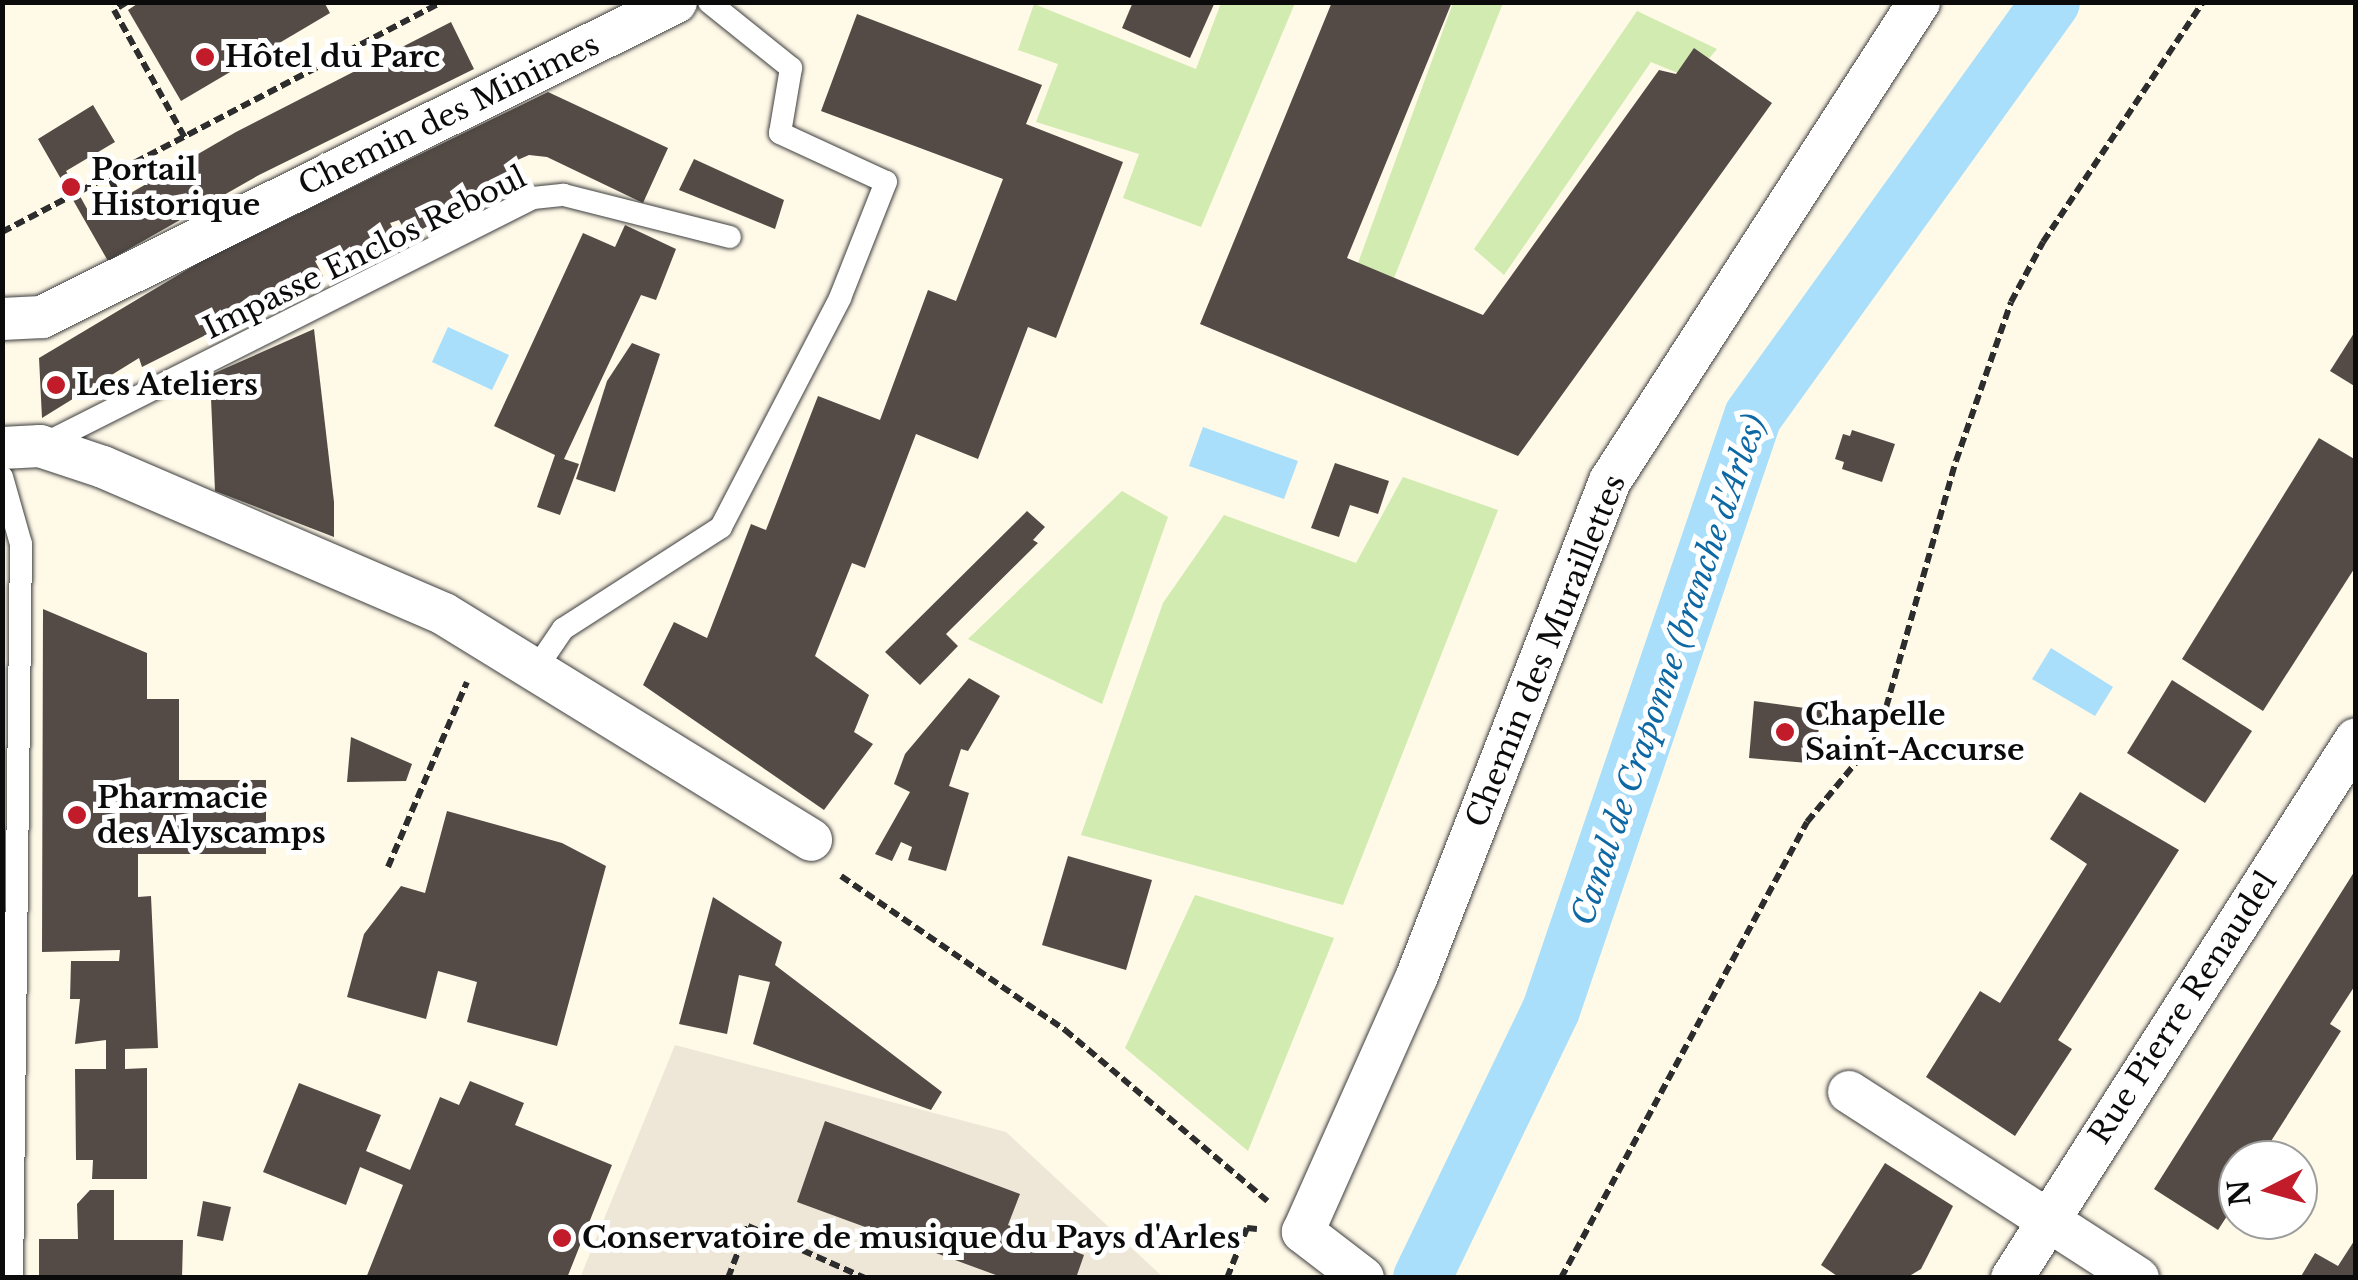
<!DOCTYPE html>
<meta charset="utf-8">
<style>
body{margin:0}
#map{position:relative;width:2358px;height:1280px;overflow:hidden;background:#fff9e8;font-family:"Libre Baskerville",serif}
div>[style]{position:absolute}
.green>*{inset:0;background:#d1ebb0}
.plaza>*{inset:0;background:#eee7d8}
.water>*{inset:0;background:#a9dffa}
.canal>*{height:58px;margin:-29px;padding:0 29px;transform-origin:29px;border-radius:29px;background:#a9dffa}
.building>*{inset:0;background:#544b46}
.path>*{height:6px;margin-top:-3px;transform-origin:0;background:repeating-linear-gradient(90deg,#2d2d2d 0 10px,transparent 0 15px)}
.roads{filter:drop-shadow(0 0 2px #3e3e3e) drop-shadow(0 0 2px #3e3e3e)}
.service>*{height:22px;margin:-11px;padding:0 11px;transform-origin:11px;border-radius:11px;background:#fff}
.minor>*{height:42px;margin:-21px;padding:0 21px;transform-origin:21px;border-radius:21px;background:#fff}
.dots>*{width:28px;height:28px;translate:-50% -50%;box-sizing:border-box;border:5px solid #fff;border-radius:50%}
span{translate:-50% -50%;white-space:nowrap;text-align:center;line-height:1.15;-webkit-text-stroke:10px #fff;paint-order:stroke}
.poi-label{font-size:30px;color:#0b0b0b;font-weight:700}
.left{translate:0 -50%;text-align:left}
.street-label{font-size:30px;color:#0b0b0b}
.water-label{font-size:32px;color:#0d68a3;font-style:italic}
.frame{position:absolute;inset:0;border:5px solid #0b0b0b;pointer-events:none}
.north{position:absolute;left:2218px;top:1140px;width:100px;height:100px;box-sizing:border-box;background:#fff;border:2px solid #9d9d9d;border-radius:50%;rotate:264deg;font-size:28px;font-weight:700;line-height:40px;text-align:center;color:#0b0b0b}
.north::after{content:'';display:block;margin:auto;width:35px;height:45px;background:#c21b2a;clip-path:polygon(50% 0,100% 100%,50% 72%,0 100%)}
</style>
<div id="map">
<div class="green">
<div style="clip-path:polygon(1221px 3px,1295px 3px,1201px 227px,1123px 198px,1139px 154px,1036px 122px,1058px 64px,1018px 50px,1034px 4px,1196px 69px)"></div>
<div style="clip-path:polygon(1453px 3px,1503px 3px,1394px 278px,1358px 263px)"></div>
<div style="clip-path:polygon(1637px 11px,1717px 49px,1692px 79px,1651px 62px,1504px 275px,1474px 249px)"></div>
<div style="clip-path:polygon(1403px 477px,1498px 510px,1343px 905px,1081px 835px,1163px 603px,1224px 515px,1356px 563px)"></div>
<div style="clip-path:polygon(1122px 491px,1168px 517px,1102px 704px,968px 639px)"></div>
<div style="clip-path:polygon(1195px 895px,1334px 938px,1248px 1151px,1125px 1048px)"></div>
</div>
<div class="plaza">
<div style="clip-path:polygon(675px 1045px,1006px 1132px,1163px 1277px,580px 1278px)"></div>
</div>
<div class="water">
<div style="clip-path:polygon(448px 327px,509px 355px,492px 390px,432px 362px)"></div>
<div style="clip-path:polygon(1203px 427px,1298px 461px,1284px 499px,1189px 466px)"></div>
<div style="clip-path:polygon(2051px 648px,2113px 687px,2095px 716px,2032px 679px)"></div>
</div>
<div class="canal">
<div style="left:1422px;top:1278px;width:297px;rotate:-64.3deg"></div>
<div style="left:1551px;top:1010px;width:627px;rotate:-71.22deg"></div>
<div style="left:1753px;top:416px;width:510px;rotate:-54.25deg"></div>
</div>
<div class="building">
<div style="clip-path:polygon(140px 2px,324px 2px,330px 13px,181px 101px,128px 10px)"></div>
<div style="clip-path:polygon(1133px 2px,1215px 2px,1190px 58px,1122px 28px)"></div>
<div style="clip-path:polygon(1332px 2px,1452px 2px,1347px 258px,1483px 315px,1659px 70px,1676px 74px,1694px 48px,1772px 103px,1518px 456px,1200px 324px)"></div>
<div style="clip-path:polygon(857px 14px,1042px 85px,1026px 124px,1123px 162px,1056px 338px,1028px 327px,978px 459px,916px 434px,865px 568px,852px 563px,815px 656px,869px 695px,854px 732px,873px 744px,824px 810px,643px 685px,674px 622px,707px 638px,751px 524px,766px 530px,818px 396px,880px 420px,928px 290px,956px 301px,1003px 179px,821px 111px)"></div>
<div style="clip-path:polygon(451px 22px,474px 69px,259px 175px,108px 261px,38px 139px,93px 105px,115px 142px,66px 171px,91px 216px,236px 132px)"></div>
<div style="clip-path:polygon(548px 92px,668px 148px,643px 203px,547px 157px,529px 155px,513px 162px,522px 180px,408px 236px,399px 220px,390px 223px,399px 240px,347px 265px,340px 248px,315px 261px,323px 276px,142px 367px,139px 358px,42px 418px,39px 358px,205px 259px)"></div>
<div style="clip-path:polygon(694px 159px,784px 200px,775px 229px,679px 190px)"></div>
<div style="clip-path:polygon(625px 225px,676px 249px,656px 300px,641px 295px,564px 459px,579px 464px,560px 515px,537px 507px,555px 455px,494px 426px,583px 233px,615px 247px)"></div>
<div style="clip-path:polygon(314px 329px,334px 502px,334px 537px,215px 491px,210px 375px)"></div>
<div style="clip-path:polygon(2356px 330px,2356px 387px,2330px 371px)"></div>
<div style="clip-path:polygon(632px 343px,660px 354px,615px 492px,576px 479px,607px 381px)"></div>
<div style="clip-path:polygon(1852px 430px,1895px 444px,1882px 482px,1842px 469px,1844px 462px,1835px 459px,1843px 434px,1850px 436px)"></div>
<div style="clip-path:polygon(2319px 438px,2356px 460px,2356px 566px,2263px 711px,2182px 659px)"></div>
<div style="clip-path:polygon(1335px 463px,1389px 481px,1378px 514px,1350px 505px,1339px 537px,1311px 528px)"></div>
<div style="clip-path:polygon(1027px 511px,1045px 527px,1033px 540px,1038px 543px,946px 634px,958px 646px,920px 685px,885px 652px)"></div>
<div style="clip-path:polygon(43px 609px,147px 653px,147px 699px,179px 699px,179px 780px,266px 780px,266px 854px,138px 854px,138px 897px,151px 896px,158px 1048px,125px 1049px,125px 1069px,147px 1068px,147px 1179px,92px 1179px,93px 1160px,76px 1160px,75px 1069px,106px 1069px,106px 1040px,75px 1044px,80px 999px,70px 999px,71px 961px,119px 961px,120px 950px,42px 952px)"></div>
<div style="clip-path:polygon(969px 678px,1000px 696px,968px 751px,961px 749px,949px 786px,969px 793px,946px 871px,908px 860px,912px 847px,901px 842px,892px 861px,875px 854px,910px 792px,894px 784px,905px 754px)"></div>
<div style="clip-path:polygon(2172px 680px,2252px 731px,2205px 803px,2127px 753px)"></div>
<div style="clip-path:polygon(1754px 701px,1855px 715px,1854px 728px,1819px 726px,1818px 736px,1810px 735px,1808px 763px,1749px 758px)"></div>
<div style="clip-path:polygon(351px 737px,412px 764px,406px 781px,347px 782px)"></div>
<div style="clip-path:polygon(2080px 792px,2179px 850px,2058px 1040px,2072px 1049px,2015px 1136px,1926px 1077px,1980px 991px,2000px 1003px,2087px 864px,2050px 839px)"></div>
<div style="clip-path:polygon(447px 811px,562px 843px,606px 866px,557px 1046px,467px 1022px,477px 982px,438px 971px,426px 1019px,347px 997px,364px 934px,401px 886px,425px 893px)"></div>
<div style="clip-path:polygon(1068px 856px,1152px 880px,1126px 970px,1042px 945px)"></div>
<div style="clip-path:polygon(2356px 869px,2356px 984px,2330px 1024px,2341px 1031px,2259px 1160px,2238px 1160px,2238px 1199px,2218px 1230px,2154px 1189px)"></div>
<div style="clip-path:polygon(713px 897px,782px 942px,775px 965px,942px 1092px,931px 1110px,753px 1044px,770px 982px,739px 975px,727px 1034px,679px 1024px)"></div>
<div style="clip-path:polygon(470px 1081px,524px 1103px,515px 1125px,612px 1165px,567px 1278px,366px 1278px,403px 1185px,360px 1167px,346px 1205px,263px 1172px,299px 1083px,381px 1115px,366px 1151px,410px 1170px,440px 1097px,459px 1105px)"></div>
<div style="clip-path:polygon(825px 1121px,1020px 1194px,1008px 1225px,1084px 1255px,1076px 1278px,1004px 1278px,797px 1202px)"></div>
<div style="clip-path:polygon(1885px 1163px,1953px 1206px,1921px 1269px,1906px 1278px,1840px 1278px,1821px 1265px)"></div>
<div style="clip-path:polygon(90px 1190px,114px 1190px,114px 1240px,183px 1240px,182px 1278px,39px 1278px,39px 1239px,78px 1239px,77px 1204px)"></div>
<div style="clip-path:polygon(203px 1201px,231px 1207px,223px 1241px,197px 1236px)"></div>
<div style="clip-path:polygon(2356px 1238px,2356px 1278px,2300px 1278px,2315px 1253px,2338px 1266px)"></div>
</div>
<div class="path">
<div style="left:127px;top:2px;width:15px;rotate:148deg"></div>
<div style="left:114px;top:10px;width:149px;rotate:61deg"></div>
<div style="left:111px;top:180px;width:21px;rotate:65deg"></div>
<div style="left:2px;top:232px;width:496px;rotate:-27.6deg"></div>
<div style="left:388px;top:867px;width:201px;rotate:-66.9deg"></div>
<div style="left:841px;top:876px;width:272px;rotate:34.5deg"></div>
<div style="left:1065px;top:1030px;width:265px;rotate:40.2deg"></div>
<div style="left:728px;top:1278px;width:56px;rotate:-69deg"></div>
<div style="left:748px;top:1226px;width:128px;rotate:24deg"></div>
<div style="left:1227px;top:1278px;width:54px;rotate:-68.2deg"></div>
<div style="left:1247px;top:1228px;width:10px;rotate:6deg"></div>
<div style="left:1561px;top:1278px;width:518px;rotate:-61.65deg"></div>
<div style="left:1807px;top:822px;width:112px;rotate:-50.5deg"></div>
<div style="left:1878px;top:736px;width:286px;rotate:-74.2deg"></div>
<div style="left:1956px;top:461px;width:168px;rotate:-70.9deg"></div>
<div style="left:2011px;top:302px;width:68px;rotate:-61.9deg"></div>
<div style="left:2043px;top:242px;width:288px;rotate:-56.3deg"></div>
</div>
<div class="roads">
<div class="service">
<div style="left:40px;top:446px;width:552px;rotate:-26.7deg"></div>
<div style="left:533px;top:198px;width:31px;rotate:-6deg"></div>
<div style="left:564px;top:195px;width:171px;rotate:14.2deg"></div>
<div style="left:2px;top:477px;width:70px;rotate:74.2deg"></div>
<div style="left:21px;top:544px;width:734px;rotate:90.7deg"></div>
<div style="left:535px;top:670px;width:50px;rotate:-55.7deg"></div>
<div style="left:563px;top:629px;width:188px;rotate:-32.8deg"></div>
<div style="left:721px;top:527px;width:258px;rotate:-62.5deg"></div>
<div style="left:840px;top:298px;width:125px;rotate:-68.4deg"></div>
<div style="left:886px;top:182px;width:117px;rotate:-155.2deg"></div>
<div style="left:780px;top:133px;width:66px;rotate:-80.4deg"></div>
<div style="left:791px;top:68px;width:105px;rotate:-141.2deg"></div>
</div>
<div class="minor">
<div style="left:2px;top:319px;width:40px;rotate:-2.9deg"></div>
<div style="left:42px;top:317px;width:708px;rotate:-26.42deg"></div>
<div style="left:2px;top:448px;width:38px;rotate:-3deg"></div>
<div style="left:40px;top:446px;width:66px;rotate:18.4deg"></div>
<div style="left:103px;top:467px;width:371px;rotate:23.3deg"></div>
<div style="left:444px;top:614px;width:431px;rotate:31.6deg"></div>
<div style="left:1849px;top:1092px;width:344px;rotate:32.8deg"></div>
<div style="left:1363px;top:1278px;width:76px;rotate:-142.5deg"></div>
<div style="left:1303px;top:1232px;width:280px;rotate:-66deg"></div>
<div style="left:1417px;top:976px;width:531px;rotate:-68.7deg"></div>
<div style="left:1610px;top:481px;width:570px;rotate:-57.17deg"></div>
<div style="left:2012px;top:1278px;width:639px;rotate:-57.45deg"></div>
</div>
</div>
<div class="dots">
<div style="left:205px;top:57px;background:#c21b2a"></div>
<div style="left:71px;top:187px;background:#c21b2a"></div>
<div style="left:56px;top:385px;background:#c21b2a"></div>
<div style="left:1785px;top:732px;background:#c21b2a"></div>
<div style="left:77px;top:815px;background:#c21b2a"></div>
<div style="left:562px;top:1238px;background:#c21b2a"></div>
</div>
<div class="poi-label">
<span class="left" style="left:225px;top:57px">Hôtel du Parc</span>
<span class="left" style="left:91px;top:187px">Portail<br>Historique</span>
<span class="left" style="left:76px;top:385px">Les Ateliers</span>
<span class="left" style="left:1805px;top:732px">Chapelle<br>Saint-Accurse</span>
<span class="left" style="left:97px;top:815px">Pharmacie<br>des Alyscamps</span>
<span class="left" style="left:582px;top:1238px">Conservatoire de musique du Pays d'Arles</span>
</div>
<div class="street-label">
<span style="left:449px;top:115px;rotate:-26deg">Chemin des Minimes</span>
<span style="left:365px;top:253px;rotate:-26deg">Impasse Enclos Reboul</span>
<span style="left:1546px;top:651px;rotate:-68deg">Chemin des Muraillettes</span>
<span style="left:2183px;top:1008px;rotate:-57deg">Rue Pierre Renaudel</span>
</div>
<div class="water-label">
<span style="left:1669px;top:670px;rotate:-71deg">Canal de Craponne (branche d'Arles)</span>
</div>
<div class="frame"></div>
<div class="north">N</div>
</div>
